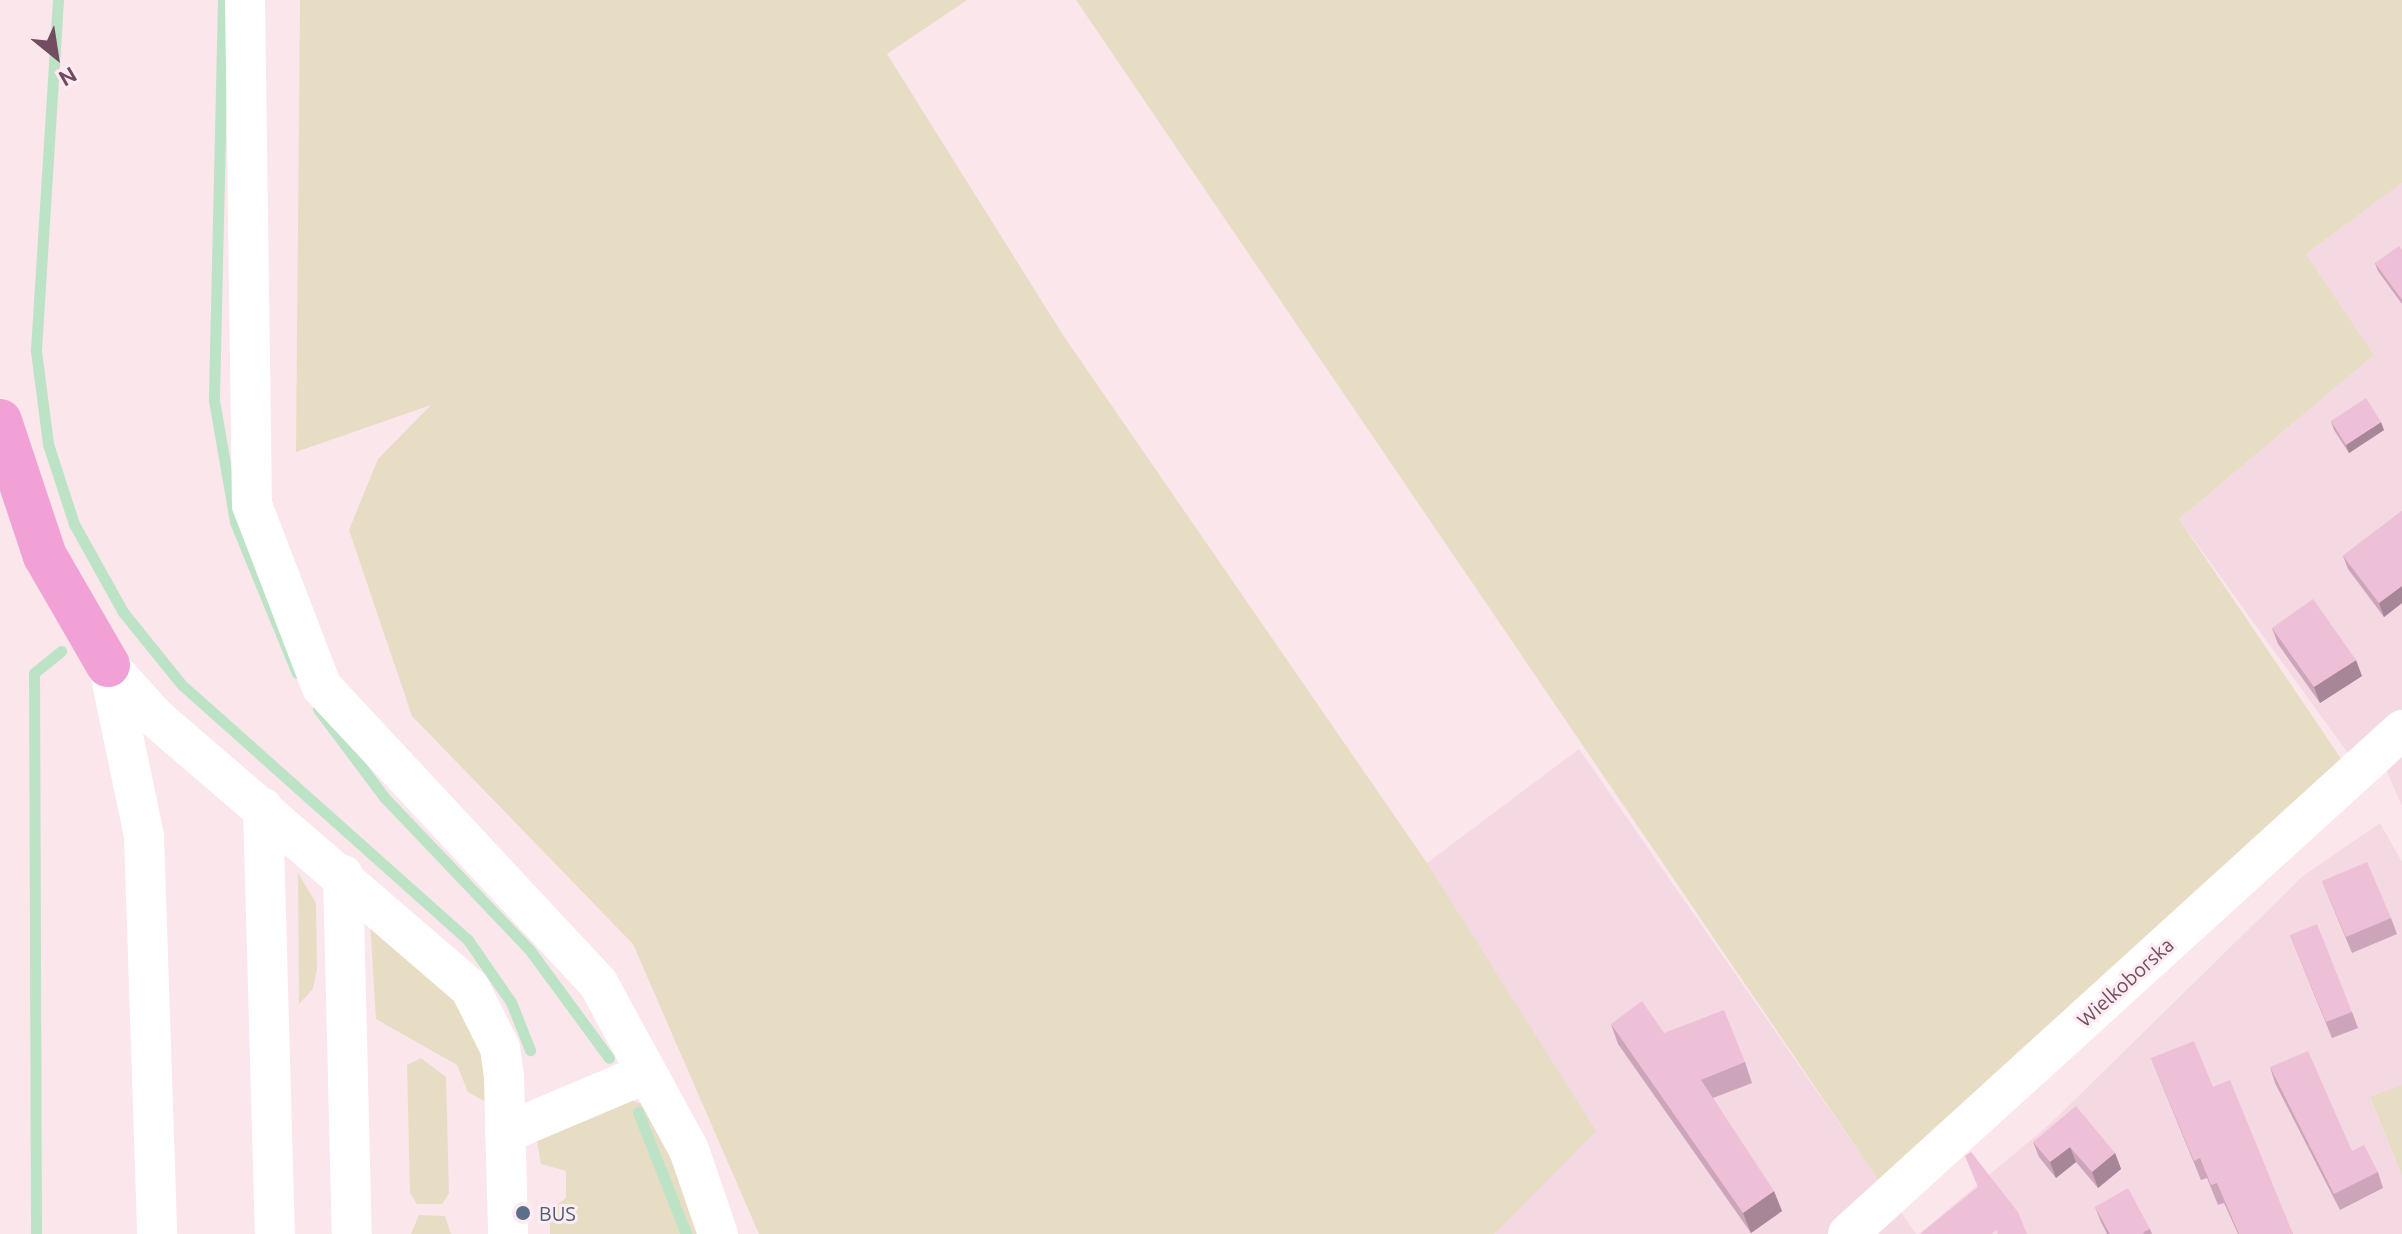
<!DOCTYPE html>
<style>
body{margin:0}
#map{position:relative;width:2402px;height:1234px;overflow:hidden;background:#fbe6ec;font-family:Ubuntu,sans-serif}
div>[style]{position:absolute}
.residential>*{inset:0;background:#f4d8e2}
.green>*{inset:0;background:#e7ddc5}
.stream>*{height:11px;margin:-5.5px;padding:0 5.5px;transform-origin:5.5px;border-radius:5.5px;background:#bce3c5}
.minor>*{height:40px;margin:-20px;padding:0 20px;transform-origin:20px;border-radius:20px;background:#fff}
.highway>*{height:44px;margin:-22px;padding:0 22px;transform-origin:22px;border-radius:22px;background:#f1a1d5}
.wall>*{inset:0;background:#cda5ba}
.shaded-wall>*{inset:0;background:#a78697}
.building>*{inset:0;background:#eec0d8}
.dots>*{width:22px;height:22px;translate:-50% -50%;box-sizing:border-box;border:4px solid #feecf2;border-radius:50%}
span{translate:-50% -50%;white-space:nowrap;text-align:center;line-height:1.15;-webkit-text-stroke:6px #feecf2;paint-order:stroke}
.street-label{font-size:20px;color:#724d62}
.service-label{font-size:20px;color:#4e5e75}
.left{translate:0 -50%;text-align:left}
.north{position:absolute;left:16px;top:16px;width:80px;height:80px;-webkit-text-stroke:6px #feecf2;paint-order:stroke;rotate:150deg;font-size:22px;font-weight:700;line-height:32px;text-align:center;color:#724d62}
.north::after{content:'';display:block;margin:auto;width:28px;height:36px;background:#724d62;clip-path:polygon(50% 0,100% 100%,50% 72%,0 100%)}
</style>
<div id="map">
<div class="residential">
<div style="clip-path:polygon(2402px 183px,2402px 806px,2378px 751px,2347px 752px,2179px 519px,2374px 355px,2306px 254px)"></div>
<div style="clip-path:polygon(1579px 749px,1916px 1234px,1494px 1234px,1595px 1131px,1427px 863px)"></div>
<div style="clip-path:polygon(2380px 823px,2402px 862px,2402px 1085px,2370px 1098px,2402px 1176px,2402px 1234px,1919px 1234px,2052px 1122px,2303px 876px)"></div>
</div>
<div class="green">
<div style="clip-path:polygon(300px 0,967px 0,887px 54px,1063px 335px,1427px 863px,1596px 1131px,1494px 1234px,759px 1234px,633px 944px,412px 716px,349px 530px,378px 459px,431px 405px,296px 452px)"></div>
<div style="clip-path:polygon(1076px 0,2402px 0,2402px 183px,2306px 254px,2374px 355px,2179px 519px,2342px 760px,1881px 1184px)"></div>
<div style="clip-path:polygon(298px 873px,316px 903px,317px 969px,313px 989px,299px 1004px)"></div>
<div style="clip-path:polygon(370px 921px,439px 975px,479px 1035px,490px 1104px,468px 1092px,457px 1065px,376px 1019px)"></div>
<div style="clip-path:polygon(421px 1058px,446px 1077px,449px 1193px,442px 1204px,417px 1204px,410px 1193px,407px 1065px)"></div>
<div style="clip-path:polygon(2402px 1085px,2402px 1176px,2370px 1097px)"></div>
<div style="clip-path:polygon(630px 1100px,653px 1107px,700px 1234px,550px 1234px,550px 1209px,566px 1198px,566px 1171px,541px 1164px,537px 1141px)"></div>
<div style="clip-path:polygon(419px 1215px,445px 1216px,451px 1234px,411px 1234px)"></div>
</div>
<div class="stream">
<div style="left:58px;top:0;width:352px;rotate:93.6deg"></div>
<div style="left:36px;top:351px;width:94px;rotate:82.6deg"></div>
<div style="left:48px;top:444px;width:84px;rotate:72deg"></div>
<div style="left:74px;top:524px;width:101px;rotate:60.9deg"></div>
<div style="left:123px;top:612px;width:94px;rotate:51.1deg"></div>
<div style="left:182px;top:685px;width:383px;rotate:41.7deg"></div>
<div style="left:468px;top:940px;width:75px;rotate:55.3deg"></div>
<div style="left:511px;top:1002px;width:52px;rotate:68.4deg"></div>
<div style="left:223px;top:0;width:400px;rotate:91.3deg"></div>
<div style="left:214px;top:400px;width:124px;rotate:80.2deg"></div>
<div style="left:235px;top:522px;width:163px;rotate:67.7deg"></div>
<div style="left:318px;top:709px;width:110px;rotate:53.1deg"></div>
<div style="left:384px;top:797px;width:210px;rotate:46.4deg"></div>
<div style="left:529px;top:949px;width:135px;rotate:53.7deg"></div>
<div style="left:638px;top:1112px;width:131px;rotate:68.5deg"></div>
<div style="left:36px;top:1234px;width:561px;rotate:-90.2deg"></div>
<div style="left:34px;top:673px;width:35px;rotate:-39deg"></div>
</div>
<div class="minor">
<div style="left:245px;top:0;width:505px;rotate:89.21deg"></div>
<div style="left:252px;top:505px;width:195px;rotate:69deg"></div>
<div style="left:322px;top:687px;width:405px;rotate:47deg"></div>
<div style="left:598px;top:983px;width:190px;rotate:61.4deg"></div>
<div style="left:689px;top:1150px;width:89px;rotate:71deg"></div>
<div style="left:108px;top:665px;width:73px;rotate:47.8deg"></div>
<div style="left:157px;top:719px;width:413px;rotate:40.7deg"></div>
<div style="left:470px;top:988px;width:67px;rotate:63.4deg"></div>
<div style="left:500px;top:1048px;width:30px;rotate:82deg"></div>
<div style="left:504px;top:1078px;width:156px;rotate:88.5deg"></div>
<div style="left:110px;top:673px;width:167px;rotate:78.2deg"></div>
<div style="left:144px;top:836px;width:398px;rotate:88.1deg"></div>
<div style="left:263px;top:808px;width:426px;rotate:88.4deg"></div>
<div style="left:343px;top:875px;width:359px;rotate:88.6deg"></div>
<div style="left:505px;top:1133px;width:154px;rotate:-22.9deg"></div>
<div style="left:1848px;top:1234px;width:749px;rotate:-42.29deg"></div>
</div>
<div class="highway">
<div style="left:0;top:421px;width:142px;rotate:71.6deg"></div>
<div style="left:45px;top:556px;width:126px;rotate:60deg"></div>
</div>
<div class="wall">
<div style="clip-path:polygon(2402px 250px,2402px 304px,2378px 271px,2375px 263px)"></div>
<div style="clip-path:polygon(2331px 421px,2384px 430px,2349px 453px,2334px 430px)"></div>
<div style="clip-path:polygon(2402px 511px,2402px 603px,2384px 617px,2348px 569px,2343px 556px)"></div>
<div style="clip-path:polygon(2272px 628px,2362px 676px,2320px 703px,2278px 644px)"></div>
<div style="clip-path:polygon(2322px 881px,2391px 918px,2397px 934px,2352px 953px)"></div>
<div style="clip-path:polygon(2290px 935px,2352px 1012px,2358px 1028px,2332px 1038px)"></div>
<div style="clip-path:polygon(1611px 1024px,1664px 1033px,1745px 1062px,1752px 1083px,1713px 1098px,1782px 1211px,1751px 1233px,1618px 1044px)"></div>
<div style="clip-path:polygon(2151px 1058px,2213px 1087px,2293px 1234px,2238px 1234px,2224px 1203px,2218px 1205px,2207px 1178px,2201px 1180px)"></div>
<div style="clip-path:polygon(2270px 1067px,2352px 1151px,2378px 1172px,2383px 1188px,2340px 1210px,2275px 1083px)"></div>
<div style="clip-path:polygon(2033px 1142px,2115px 1153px,2121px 1169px,2098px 1188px,2076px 1162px,2056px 1178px,2039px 1157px)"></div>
<div style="clip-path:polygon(2095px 1207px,2150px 1229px,2152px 1234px,2107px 1234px,2101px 1222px)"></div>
</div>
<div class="shaded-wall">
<div style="clip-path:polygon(2381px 422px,2384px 430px,2349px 453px,2346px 445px)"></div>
<div style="clip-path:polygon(2402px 586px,2402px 603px,2384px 617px,2379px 603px)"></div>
<div style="clip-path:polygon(2356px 660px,2362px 676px,2320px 703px,2314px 687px)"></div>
<div style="clip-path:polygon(2070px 1147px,2076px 1162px,2056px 1178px,2050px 1162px)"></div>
<div style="clip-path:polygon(2115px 1153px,2121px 1169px,2098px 1188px,2092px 1172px)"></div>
<div style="clip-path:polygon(1774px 1191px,1782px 1211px,1751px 1233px,1743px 1213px)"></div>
</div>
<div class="building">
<div style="clip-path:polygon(2399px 246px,2402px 250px,2402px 300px,2375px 263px)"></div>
<div style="clip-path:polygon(2366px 398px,2381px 422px,2346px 445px,2331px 421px)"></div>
<div style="clip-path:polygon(2402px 511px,2402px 586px,2379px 603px,2343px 556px)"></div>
<div style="clip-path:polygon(2313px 599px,2356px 660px,2314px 687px,2272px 628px)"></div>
<div style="clip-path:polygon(2367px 862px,2391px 918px,2346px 937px,2322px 881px)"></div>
<div style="clip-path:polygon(2317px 924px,2352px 1012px,2326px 1022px,2290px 935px)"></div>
<div style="clip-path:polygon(1642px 1001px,1664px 1033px,1724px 1010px,1745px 1062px,1701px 1080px,1774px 1191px,1743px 1213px,1611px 1024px)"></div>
<div style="clip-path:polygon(2194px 1041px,2213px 1087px,2230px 1080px,2293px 1234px,2239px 1234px,2217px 1183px,2211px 1185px,2200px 1158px,2194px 1161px,2151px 1058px)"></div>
<div style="clip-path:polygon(2308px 1051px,2352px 1151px,2364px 1145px,2378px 1172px,2334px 1194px,2270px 1067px)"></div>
<div style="clip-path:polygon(2076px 1106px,2115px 1153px,2092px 1172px,2070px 1147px,2050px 1162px,2033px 1142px)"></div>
<div style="clip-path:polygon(1971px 1152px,2018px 1212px,2027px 1234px,1998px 1234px,1996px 1230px,1992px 1234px,1920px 1234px,1978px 1187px,1965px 1156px)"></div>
<div style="clip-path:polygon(2128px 1188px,2150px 1229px,2143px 1232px,2144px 1234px,2110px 1234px,2095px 1207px)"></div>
</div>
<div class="dots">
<div style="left:523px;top:1213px;background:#5c6f8a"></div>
</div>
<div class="street-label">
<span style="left:2125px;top:982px;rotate:-42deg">Wielkoborska</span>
</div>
<div class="service-label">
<span class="left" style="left:539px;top:1213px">BUS</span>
</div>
<div class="north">N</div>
</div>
